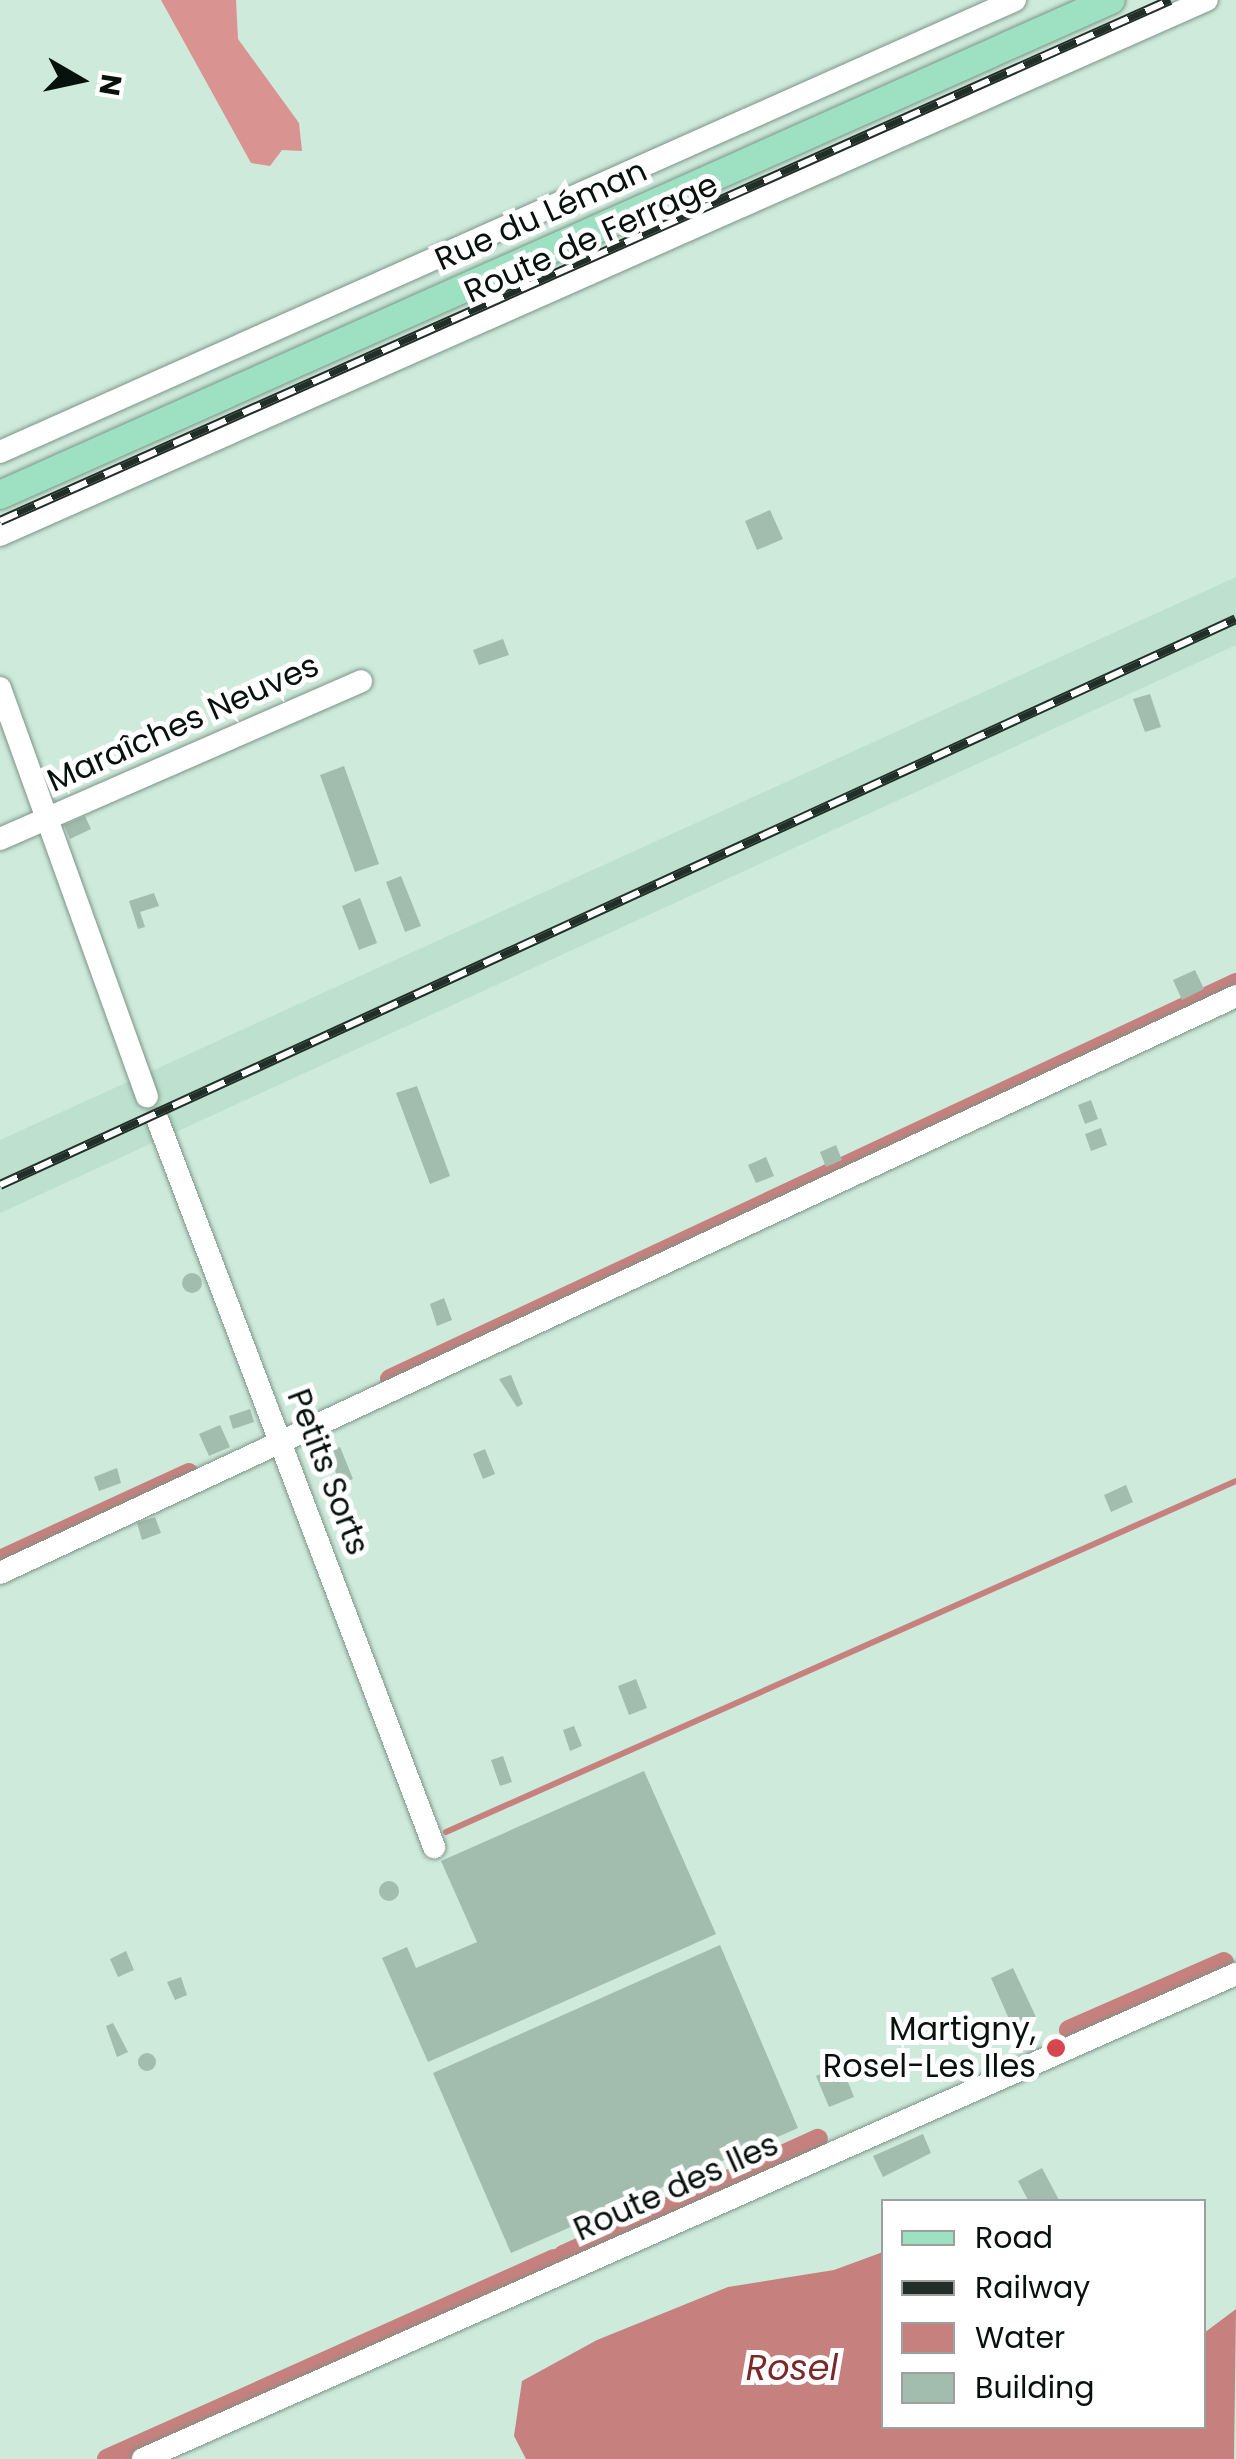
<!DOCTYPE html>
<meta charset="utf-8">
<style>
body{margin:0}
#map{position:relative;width:1236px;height:2459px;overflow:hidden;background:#ceeadb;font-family:Poppins,sans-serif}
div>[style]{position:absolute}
.built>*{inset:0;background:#bde1ce}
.forest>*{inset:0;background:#d99390}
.water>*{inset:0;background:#c6817e}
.stream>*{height:6px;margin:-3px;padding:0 3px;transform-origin:3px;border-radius:3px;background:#c6817e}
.canal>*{height:20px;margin:-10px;padding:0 10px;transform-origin:10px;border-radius:10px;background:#c6817e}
.building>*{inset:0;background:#a2bcae}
.round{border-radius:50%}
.roads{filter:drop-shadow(0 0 2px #7b9487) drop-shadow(0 0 2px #7b9487)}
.minor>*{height:22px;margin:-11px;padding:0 11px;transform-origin:11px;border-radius:11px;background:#fff}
.major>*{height:28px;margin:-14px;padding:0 14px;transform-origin:14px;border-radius:14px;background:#9de0c2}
.rail>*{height:10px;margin-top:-5px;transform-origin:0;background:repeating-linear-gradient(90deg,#fff 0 19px,#222f28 0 38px);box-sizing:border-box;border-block:2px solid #222f28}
.dots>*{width:28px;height:28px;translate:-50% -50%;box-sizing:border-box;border:5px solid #fff;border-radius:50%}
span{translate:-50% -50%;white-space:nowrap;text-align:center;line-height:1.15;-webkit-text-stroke:10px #fff;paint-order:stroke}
.street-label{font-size:32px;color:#08120d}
.poi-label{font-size:32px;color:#08120d}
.right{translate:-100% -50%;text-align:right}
.water-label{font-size:35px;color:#7b282b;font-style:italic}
.legend{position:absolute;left:881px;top:2199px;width:325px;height:230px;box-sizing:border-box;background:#fff;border:2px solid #9ca09e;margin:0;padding:12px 18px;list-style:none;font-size:30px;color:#08120d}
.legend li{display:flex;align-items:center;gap:20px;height:50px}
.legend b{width:50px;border:2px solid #9ca09e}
.north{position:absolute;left:30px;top:30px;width:100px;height:100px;-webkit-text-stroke:8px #fff;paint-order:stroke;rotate:99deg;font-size:28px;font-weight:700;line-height:40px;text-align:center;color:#08120d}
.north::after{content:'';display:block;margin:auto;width:35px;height:45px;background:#08120d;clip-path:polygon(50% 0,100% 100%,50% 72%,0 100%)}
</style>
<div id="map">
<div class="built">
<div style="clip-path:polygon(1236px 577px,1236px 645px,0 1213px,0 1140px)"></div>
</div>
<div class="forest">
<div style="clip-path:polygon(161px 0,236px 0,238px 39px,299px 123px,302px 151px,282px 150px,270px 166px,251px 163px)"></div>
</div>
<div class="water">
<div style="clip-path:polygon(883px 2252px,884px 2426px,1204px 2426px,1204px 2333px,1236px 2309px,1234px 2459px,526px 2459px,514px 2436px,522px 2381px,597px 2340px,728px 2287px,834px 2270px)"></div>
</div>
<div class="stream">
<div style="left:446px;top:1832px;width:864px;rotate:-23.96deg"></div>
</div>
<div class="canal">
<div style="left:390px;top:1379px;width:934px;rotate:-25.08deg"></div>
<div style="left:0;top:1560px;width:208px;rotate:-24.7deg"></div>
<div style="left:1069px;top:2030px;width:169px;rotate:-23.7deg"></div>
<div style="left:563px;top:2255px;width:280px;rotate:-24.5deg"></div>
<div style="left:107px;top:2459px;width:490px;rotate:-24.1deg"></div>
</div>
<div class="building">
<div style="clip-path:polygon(770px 510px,783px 539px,757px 550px,745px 521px)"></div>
<div style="clip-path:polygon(503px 639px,509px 655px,479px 665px,473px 650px)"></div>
<div style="clip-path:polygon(1150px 694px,1161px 727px,1145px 732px,1133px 699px)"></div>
<div style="clip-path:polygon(344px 766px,379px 864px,355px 872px,320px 775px)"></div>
<div style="clip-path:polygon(85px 816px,91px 829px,70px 839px,64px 825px)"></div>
<div style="clip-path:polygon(401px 876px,421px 926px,405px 932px,386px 882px)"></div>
<div style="clip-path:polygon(154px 893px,159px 906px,140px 912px,145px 927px,138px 929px,129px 901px)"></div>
<div style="clip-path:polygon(360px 898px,377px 943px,359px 950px,342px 906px)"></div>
<div style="clip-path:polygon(1195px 970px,1204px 989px,1182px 1000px,1173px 980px)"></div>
<div style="clip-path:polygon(417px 1086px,450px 1176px,430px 1184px,396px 1093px)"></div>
<div style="clip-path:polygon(1091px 1100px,1098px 1119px,1085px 1124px,1078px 1105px)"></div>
<div style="clip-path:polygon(1101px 1128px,1107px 1145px,1091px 1151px,1085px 1134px)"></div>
<div style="clip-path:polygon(836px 1145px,842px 1160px,826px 1167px,820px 1152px)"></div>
<div style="clip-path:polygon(766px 1157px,774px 1176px,756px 1183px,748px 1165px)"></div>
<div class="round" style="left:182px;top:1273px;width:20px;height:20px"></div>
<div style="clip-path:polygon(444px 1298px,452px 1320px,437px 1326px,430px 1304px)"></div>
<div style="clip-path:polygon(511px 1375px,523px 1404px,517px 1407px,499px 1379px)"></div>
<div style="clip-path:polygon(250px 1409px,254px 1422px,233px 1429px,229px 1416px)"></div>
<div style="clip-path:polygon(220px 1425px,230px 1447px,209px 1456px,199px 1434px)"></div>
<div style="clip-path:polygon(340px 1447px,353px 1479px,340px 1484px,328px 1451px)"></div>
<div style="clip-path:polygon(485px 1449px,495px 1474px,483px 1479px,473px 1454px)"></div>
<div style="clip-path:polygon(117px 1468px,121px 1483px,99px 1491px,94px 1477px)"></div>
<div style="clip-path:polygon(1126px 1485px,1133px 1502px,1111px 1512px,1104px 1495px)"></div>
<div style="clip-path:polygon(155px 1517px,161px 1533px,142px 1540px,137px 1523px)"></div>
<div style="clip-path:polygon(636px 1679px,647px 1708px,629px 1715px,618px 1686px)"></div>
<div style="clip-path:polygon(574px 1726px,582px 1746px,570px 1751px,563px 1730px)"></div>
<div style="clip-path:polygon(503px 1756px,512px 1782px,500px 1786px,491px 1760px)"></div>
<div style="clip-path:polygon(644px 1771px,716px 1934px,428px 2062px,382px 1958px,407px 1947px,416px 1968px,477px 1942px,441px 1861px)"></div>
<div class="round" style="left:379px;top:1881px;width:20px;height:20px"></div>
<div style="clip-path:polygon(720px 1945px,798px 2128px,511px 2253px,433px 2073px)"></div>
<div style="clip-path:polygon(126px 1951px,134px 1970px,118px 1977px,110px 1959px)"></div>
<div style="clip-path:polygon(1013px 1968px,1036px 2017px,1013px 2028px,991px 1978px)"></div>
<div style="clip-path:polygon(181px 1977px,187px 1995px,175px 2000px,167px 1982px)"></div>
<div style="clip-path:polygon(113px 2023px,128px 2052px,117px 2057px,106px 2026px)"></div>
<div class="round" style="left:138px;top:2053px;width:18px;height:18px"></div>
<div style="clip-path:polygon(841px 2065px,854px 2097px,829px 2107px,816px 2076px)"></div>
<div style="clip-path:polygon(923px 2134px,931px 2153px,883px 2177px,873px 2156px)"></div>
<div style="clip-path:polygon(1042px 2168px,1060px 2202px,1029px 2202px,1018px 2181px)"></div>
</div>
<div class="roads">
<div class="minor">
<div style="left:0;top:452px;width:1111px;rotate:-24deg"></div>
<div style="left:0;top:535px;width:1320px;rotate:-23.91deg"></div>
<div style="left:0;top:688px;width:434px;rotate:70.2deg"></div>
<div style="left:0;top:839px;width:394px;rotate:-23.6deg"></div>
<div style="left:158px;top:1121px;width:777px;rotate:69.18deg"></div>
<div style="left:0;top:1573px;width:1364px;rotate:-25.02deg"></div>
<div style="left:143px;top:2459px;width:1196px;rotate:-23.93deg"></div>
</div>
<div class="major">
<div style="left:0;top:495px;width:1216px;rotate:-24.02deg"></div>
</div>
</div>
<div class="rail">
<div style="left:0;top:521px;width:1281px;rotate:-24deg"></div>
<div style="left:0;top:1185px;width:1359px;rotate:-24.6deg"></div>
</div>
<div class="dots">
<div style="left:1056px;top:2048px;background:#d6464d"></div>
</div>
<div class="street-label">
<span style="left:541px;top:215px;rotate:-24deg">Rue du Léman</span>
<span style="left:591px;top:238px;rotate:-24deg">Route de Ferrage</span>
<span style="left:183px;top:723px;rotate:-24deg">Maraîches Neuves</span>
<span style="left:328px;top:1472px;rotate:69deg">Petits Sorts</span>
<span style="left:676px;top:2187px;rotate:-24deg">Route des Iles</span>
</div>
<div class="poi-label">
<span class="right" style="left:1036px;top:2048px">Martigny,<br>Rosel-Les Iles</span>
</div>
<div class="water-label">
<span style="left:792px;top:2368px">Rosel</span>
</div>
<ul class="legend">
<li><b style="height:12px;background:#9de0c2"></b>Road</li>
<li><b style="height:12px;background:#222f28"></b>Railway</li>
<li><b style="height:28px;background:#c6817e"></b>Water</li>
<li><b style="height:28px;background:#a2bcae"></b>Building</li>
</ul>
<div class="north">N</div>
</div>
